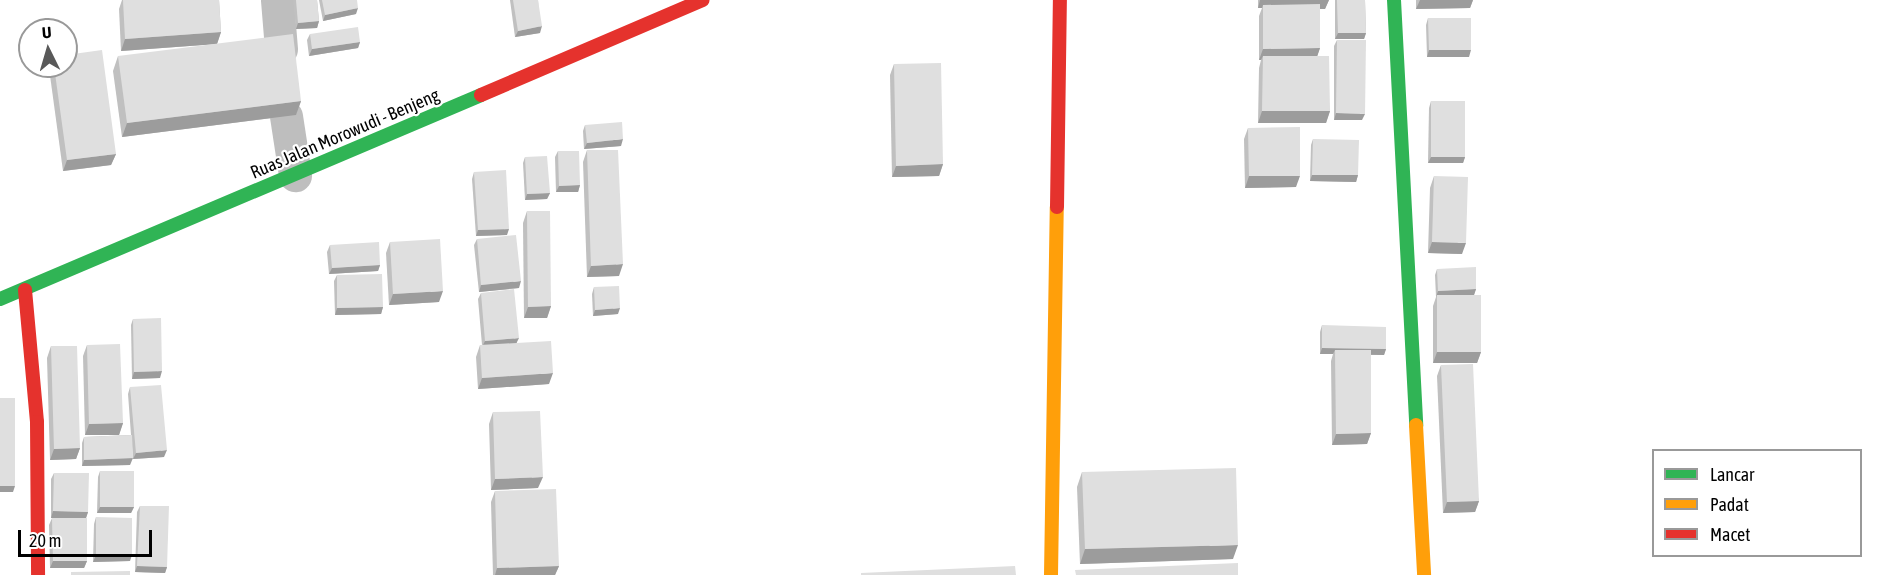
<!DOCTYPE html>
<style>
body{margin:0}
#map{position:relative;width:1880px;height:575px;overflow:hidden;background:#fff;font-family:"Asap Condensed",sans-serif}
div>[style]{position:absolute}
.street>*{height:33px;margin:-16.5px;padding:0 16.5px;transform-origin:16.5px;border-radius:16.5px;background:#bebebe}
.fast>*{height:14px;margin:-7px;padding:0 7px;transform-origin:7px;border-radius:7px;background:#30b455}
.slow>*{height:14px;margin:-7px;padding:0 7px;transform-origin:7px;border-radius:7px;background:#ff9f0a}
.jam>*{height:14px;margin:-7px;padding:0 7px;transform-origin:7px;border-radius:7px;background:#e5322d}
.wall>*{inset:0;background:#c0c0c0}
.shaded-wall>*{inset:0;background:#9c9c9c}
.building>*{inset:0;background:#dfdfdf}
span{translate:-50% -50%;white-space:nowrap;text-align:center;line-height:1.15;-webkit-text-stroke:4.5px #fff;paint-order:stroke}
.street-label{font-size:18px;color:#000}
.legend{position:absolute;left:1652px;top:449px;width:210px;height:108px;box-sizing:border-box;background:#fff;border:2px solid #999;margin:0;padding:8px 10px;list-style:none;font-size:18px;color:#000}
.legend li{display:flex;align-items:center;gap:12px;height:30px}
.legend b{width:30px;border:2px solid #999}
.north{position:absolute;left:18px;top:18px;width:60px;height:60px;box-sizing:border-box;background:#fff;border:2px solid #999;border-radius:50%;rotate:355deg;font-size:16px;font-weight:700;line-height:24px;text-align:center;color:#000}
.north::after{content:'';display:block;margin:auto;width:21px;height:27px;background:#595959;clip-path:polygon(50% 0,100% 100%,50% 72%,0 100%)}
.scale{position:absolute;left:18px;top:530px;width:134px;height:27px;box-sizing:border-box;border:3px solid #000;border-top:0;padding-left:8px;font-size:18px;line-height:21px;white-space:nowrap;color:#000;-webkit-text-stroke:4px #fff;paint-order:stroke}
</style>
<div id="map">
<div class="street">
<div style="left:277px;top:0;width:49px;rotate:85.3deg"></div>
<div style="left:286px;top:116px;width:60px;rotate:81.3deg"></div>
</div>
<div class="fast">
<div style="left:1394px;top:0;width:426px;rotate:87deg"></div>
<div style="left:0;top:299px;width:522px;rotate:-22.98deg"></div>
</div>
<div class="slow">
<div style="left:1416px;top:425px;width:150px;rotate:86.9deg"></div>
<div style="left:1051px;top:575px;width:368px;rotate:-89.1deg"></div>
</div>
<div class="jam">
<div style="left:481px;top:95px;width:241px;rotate:-23.2deg"></div>
<div style="left:1057px;top:207px;width:207px;rotate:-89.2deg"></div>
<div style="left:25px;top:290px;width:133px;rotate:84.8deg"></div>
<div style="left:37px;top:422px;width:153px;rotate:89.6deg"></div>
</div>
<div class="wall">
<div style="clip-path:polygon(122px 0,219px 0,221px 32px,217px 44px,121px 51px,119px 9px)"></div>
<div style="clip-path:polygon(293px 0,317px 0,319px 21px,317px 28px,296px 29px)"></div>
<div style="clip-path:polygon(319px 0,357px 0,356px 14px,323px 21px)"></div>
<div style="clip-path:polygon(510px 0,538px 0,540px 33px,515px 37px)"></div>
<div style="clip-path:polygon(1258px 0,1329px 0,1325px 9px,1320px 9px,1320px 48px,1317px 56px,1330px 111px,1326px 123px,1258px 123px,1259px 68px,1261px 60px,1259px 60px,1259px 16px,1262px 8px,1258px 8px)"></div>
<div style="clip-path:polygon(1335px 0,1365px 0,1366px 33px,1364px 39px,1335px 39px)"></div>
<div style="clip-path:polygon(1416px 0,1473px 0,1470px 8px,1416px 9px)"></div>
<div style="clip-path:polygon(1428px 18px,1469px 57px,1427px 57px,1426px 25px)"></div>
<div style="clip-path:polygon(310px 34px,360px 42px,358px 48px,309px 56px,307px 40px)"></div>
<div style="clip-path:polygon(1337px 40px,1362px 120px,1334px 120px,1334px 46px)"></div>
<div style="clip-path:polygon(118px 56px,301px 101px,296px 115px,122px 137px,113px 71px)"></div>
<div style="clip-path:polygon(894px 64px,943px 164px,939px 176px,892px 177px,890px 75px)"></div>
<div style="clip-path:polygon(50px 66px,66px 66px,116px 154px,111px 165px,63px 171px,49px 68px)"></div>
<div style="clip-path:polygon(1431px 101px,1465px 157px,1463px 163px,1428px 163px,1429px 108px)"></div>
<div style="clip-path:polygon(585px 125px,621px 146px,584px 149px,583px 131px)"></div>
<div style="clip-path:polygon(1248px 128px,1296px 187px,1245px 188px,1244px 139px)"></div>
<div style="clip-path:polygon(1313px 139px,1358px 175px,1356px 182px,1310px 181px,1311px 145px)"></div>
<div style="clip-path:polygon(587px 150px,619px 276px,587px 277px,583px 162px)"></div>
<div style="clip-path:polygon(558px 151px,580px 185px,578px 192px,556px 192px,555px 157px)"></div>
<div style="clip-path:polygon(525px 157px,550px 193px,547px 199px,525px 200px,523px 163px)"></div>
<div style="clip-path:polygon(474px 172px,507px 235px,476px 236px,472px 179px)"></div>
<div style="clip-path:polygon(1434px 176px,1462px 254px,1428px 253px,1430px 188px)"></div>
<div style="clip-path:polygon(527px 211px,551px 306px,547px 318px,524px 318px,523px 223px)"></div>
<div style="clip-path:polygon(477px 239px,519px 288px,479px 292px,474px 245px)"></div>
<div style="clip-path:polygon(390px 242px,439px 302px,389px 305px,386px 253px)"></div>
<div style="clip-path:polygon(330px 245px,380px 265px,378px 271px,329px 274px,327px 252px)"></div>
<div style="clip-path:polygon(1437px 269px,1476px 289px,1474px 295px,1481px 352px,1477px 363px,1433px 363px,1433px 306px,1436px 297px,1435px 275px)"></div>
<div style="clip-path:polygon(337px 275px,383px 307px,381px 314px,335px 315px,334px 281px)"></div>
<div style="clip-path:polygon(594px 287px,618px 314px,593px 316px,592px 294px)"></div>
<div style="clip-path:polygon(481px 293px,517px 343px,549px 384px,478px 389px,476px 357px,480px 345px,482px 345px,478px 299px)"></div>
<div style="clip-path:polygon(133px 319px,160px 378px,132px 379px,131px 325px)"></div>
<div style="clip-path:polygon(1322px 325px,1386px 349px,1384px 355px,1371px 355px,1371px 433px,1367px 444px,1332px 445px,1331px 361px,1333px 354px,1320px 354px,1320px 332px)"></div>
<div style="clip-path:polygon(87px 345px,123px 423px,119px 435px,85px 435px,83px 356px)"></div>
<div style="clip-path:polygon(51px 346px,80px 448px,76px 459px,50px 460px,47px 358px)"></div>
<div style="clip-path:polygon(1441px 365px,1479px 501px,1475px 512px,1443px 513px,1437px 376px)"></div>
<div style="clip-path:polygon(130px 387px,164px 457px,133px 459px,132px 446px,130px 465px,82px 466px,82px 443px,84px 437px,131px 435px,128px 394px)"></div>
<div style="clip-path:polygon(493px 412px,538px 488px,491px 490px,489px 424px)"></div>
<div style="clip-path:polygon(100px 471px,134px 507px,131px 513px,97px 513px,98px 477px)"></div>
<div style="clip-path:polygon(1082px 472px,1233px 559px,1080px 564px,1077px 487px)"></div>
<div style="clip-path:polygon(54px 473px,88px 512px,86px 518px,87px 561px,84px 568px,50px 568px,49px 525px,52px 518px,73px 518px,51px 518px,51px 479px)"></div>
<div style="clip-path:polygon(495px 491px,559px 566px,555px 575px,493px 575px,491px 502px)"></div>
<div style="clip-path:polygon(140px 506px,167px 567px,165px 573px,135px 572px,137px 512px)"></div>
<div style="clip-path:polygon(96px 517px,130px 561px,93px 562px,94px 524px)"></div>
</div>
<div class="shaded-wall">
<div style="clip-path:polygon(1260px 0,1329px 0,1325px 9px,1263px 8px,1263px 5px,1262px 8px,1258px 8px)"></div>
<div style="clip-path:polygon(1420px 0,1473px 0,1470px 8px,1416px 9px)"></div>
<div style="clip-path:polygon(358px 8px,356px 14px,323px 21px,325px 15px)"></div>
<div style="clip-path:polygon(319px 21px,317px 28px,296px 29px,298px 23px)"></div>
<div style="clip-path:polygon(542px 26px,540px 33px,515px 37px,518px 31px)"></div>
<div style="clip-path:polygon(221px 32px,217px 44px,121px 51px,125px 39px)"></div>
<div style="clip-path:polygon(1338px 33px,1366px 33px,1364px 39px,1335px 39px)"></div>
<div style="clip-path:polygon(360px 42px,358px 48px,309px 56px,312px 49px)"></div>
<div style="clip-path:polygon(1320px 48px,1316px 60px,1263px 56px,1261px 60px,1259px 60px,1263px 49px)"></div>
<div style="clip-path:polygon(1429px 50px,1471px 50px,1469px 57px,1427px 57px)"></div>
<div style="clip-path:polygon(301px 101px,296px 115px,122px 137px,127px 123px)"></div>
<div style="clip-path:polygon(1262px 111px,1330px 111px,1326px 123px,1258px 123px)"></div>
<div style="clip-path:polygon(1336px 113px,1365px 114px,1362px 120px,1334px 120px)"></div>
<div style="clip-path:polygon(623px 139px,621px 146px,584px 149px,587px 143px)"></div>
<div style="clip-path:polygon(116px 154px,111px 165px,63px 171px,67px 160px)"></div>
<div style="clip-path:polygon(1431px 157px,1465px 157px,1463px 163px,1428px 163px)"></div>
<div style="clip-path:polygon(943px 164px,939px 176px,892px 177px,896px 166px)"></div>
<div style="clip-path:polygon(1312px 175px,1358px 175px,1356px 182px,1310px 181px)"></div>
<div style="clip-path:polygon(1249px 176px,1300px 176px,1296px 187px,1245px 188px)"></div>
<div style="clip-path:polygon(580px 185px,578px 192px,556px 192px,559px 186px)"></div>
<div style="clip-path:polygon(550px 193px,547px 199px,525px 200px,527px 194px)"></div>
<div style="clip-path:polygon(509px 229px,507px 235px,476px 236px,478px 230px)"></div>
<div style="clip-path:polygon(1432px 242px,1466px 243px,1462px 254px,1428px 253px)"></div>
<div style="clip-path:polygon(623px 264px,619px 276px,587px 277px,591px 266px)"></div>
<div style="clip-path:polygon(380px 265px,378px 271px,329px 274px,332px 268px)"></div>
<div style="clip-path:polygon(521px 281px,519px 288px,479px 292px,481px 285px)"></div>
<div style="clip-path:polygon(1476px 289px,1474px 295px,1437px 295px,1436px 297px,1438px 291px)"></div>
<div style="clip-path:polygon(443px 291px,439px 302px,389px 305px,393px 294px)"></div>
<div style="clip-path:polygon(551px 306px,547px 318px,524px 318px,528px 307px)"></div>
<div style="clip-path:polygon(383px 307px,381px 314px,335px 315px,337px 308px)"></div>
<div style="clip-path:polygon(620px 308px,618px 314px,593px 316px,595px 310px)"></div>
<div style="clip-path:polygon(519px 338px,516px 344px,482px 347px,485px 341px)"></div>
<div style="clip-path:polygon(1322px 348px,1386px 349px,1384px 355px,1335px 354px,1335px 350px,1333px 354px,1320px 354px)"></div>
<div style="clip-path:polygon(1437px 352px,1481px 352px,1477px 363px,1433px 363px)"></div>
<div style="clip-path:polygon(162px 371px,160px 378px,132px 379px,134px 372px)"></div>
<div style="clip-path:polygon(553px 373px,549px 384px,478px 389px,482px 378px)"></div>
<div style="clip-path:polygon(123px 423px,119px 435px,85px 435px,89px 424px)"></div>
<div style="clip-path:polygon(1371px 433px,1367px 444px,1332px 445px,1336px 434px)"></div>
<div style="clip-path:polygon(80px 448px,76px 459px,50px 460px,54px 449px)"></div>
<div style="clip-path:polygon(167px 450px,164px 457px,133px 459px,136px 453px)"></div>
<div style="clip-path:polygon(133px 458px,130px 465px,82px 466px,84px 460px)"></div>
<div style="clip-path:polygon(543px 477px,538px 488px,491px 490px,495px 479px)"></div>
<div style="clip-path:polygon(0 486px,15px 486px,13px 492px,0 492px)"></div>
<div style="clip-path:polygon(1479px 501px,1475px 512px,1443px 513px,1447px 502px)"></div>
<div style="clip-path:polygon(100px 507px,134px 507px,131px 513px,97px 513px)"></div>
<div style="clip-path:polygon(53px 511px,88px 512px,86px 518px,51px 518px)"></div>
<div style="clip-path:polygon(1238px 545px,1233px 559px,1080px 564px,1085px 549px)"></div>
<div style="clip-path:polygon(96px 555px,132px 555px,130px 561px,93px 562px)"></div>
<div style="clip-path:polygon(53px 561px,87px 561px,84px 568px,50px 568px)"></div>
<div style="clip-path:polygon(137px 566px,167px 567px,165px 573px,135px 572px)"></div>
<div style="clip-path:polygon(559px 566px,555px 575px,495px 575px,497px 568px)"></div>
</div>
<div class="building">
<div style="clip-path:polygon(123px 0,219px 0,221px 32px,125px 39px)"></div>
<div style="clip-path:polygon(296px 0,317px 0,319px 21px,298px 23px)"></div>
<div style="clip-path:polygon(322px 0,357px 0,358px 8px,325px 15px)"></div>
<div style="clip-path:polygon(513px 0,538px 0,542px 26px,518px 31px)"></div>
<div style="clip-path:polygon(1337px 0,1365px 0,1366px 33px,1338px 33px)"></div>
<div style="clip-path:polygon(1320px 4px,1320px 48px,1263px 49px,1263px 5px)"></div>
<div style="clip-path:polygon(1428px 18px,1471px 18px,1471px 50px,1429px 50px)"></div>
<div style="clip-path:polygon(358px 27px,360px 42px,312px 49px,310px 34px)"></div>
<div style="clip-path:polygon(293px 34px,301px 101px,127px 123px,118px 56px)"></div>
<div style="clip-path:polygon(1337px 40px,1366px 40px,1365px 114px,1336px 113px)"></div>
<div style="clip-path:polygon(102px 50px,116px 154px,67px 160px,54px 66px,66px 66px,66px 55px)"></div>
<div style="clip-path:polygon(1263px 56px,1329px 56px,1330px 111px,1262px 111px)"></div>
<div style="clip-path:polygon(941px 63px,943px 164px,896px 166px,894px 64px)"></div>
<div style="clip-path:polygon(1431px 101px,1465px 101px,1465px 157px,1431px 157px)"></div>
<div style="clip-path:polygon(622px 122px,623px 139px,587px 143px,585px 125px)"></div>
<div style="clip-path:polygon(1300px 127px,1300px 176px,1249px 176px,1248px 128px)"></div>
<div style="clip-path:polygon(1313px 139px,1359px 140px,1358px 175px,1312px 175px)"></div>
<div style="clip-path:polygon(587px 150px,618px 150px,623px 264px,591px 266px)"></div>
<div style="clip-path:polygon(558px 151px,579px 151px,580px 185px,559px 186px)"></div>
<div style="clip-path:polygon(547px 156px,550px 193px,527px 194px,525px 157px)"></div>
<div style="clip-path:polygon(506px 170px,509px 229px,478px 230px,474px 172px)"></div>
<div style="clip-path:polygon(1434px 176px,1468px 177px,1466px 243px,1432px 242px)"></div>
<div style="clip-path:polygon(527px 211px,550px 211px,551px 306px,528px 307px)"></div>
<div style="clip-path:polygon(516px 235px,521px 281px,481px 285px,477px 239px)"></div>
<div style="clip-path:polygon(440px 239px,443px 291px,393px 294px,390px 242px)"></div>
<div style="clip-path:polygon(379px 242px,380px 265px,332px 268px,330px 245px)"></div>
<div style="clip-path:polygon(1476px 267px,1476px 289px,1438px 291px,1437px 269px)"></div>
<div style="clip-path:polygon(382px 274px,383px 307px,337px 308px,337px 275px)"></div>
<div style="clip-path:polygon(619px 286px,620px 308px,595px 310px,594px 287px)"></div>
<div style="clip-path:polygon(514px 289px,519px 338px,485px 341px,481px 293px)"></div>
<div style="clip-path:polygon(1437px 295px,1481px 295px,1481px 352px,1437px 352px)"></div>
<div style="clip-path:polygon(161px 318px,162px 371px,134px 372px,133px 319px)"></div>
<div style="clip-path:polygon(1322px 325px,1386px 327px,1386px 349px,1322px 348px)"></div>
<div style="clip-path:polygon(551px 341px,553px 373px,482px 378px,480px 345px)"></div>
<div style="clip-path:polygon(120px 344px,123px 423px,89px 424px,87px 345px)"></div>
<div style="clip-path:polygon(51px 346px,77px 346px,80px 448px,54px 449px)"></div>
<div style="clip-path:polygon(1335px 350px,1371px 350px,1371px 433px,1336px 434px)"></div>
<div style="clip-path:polygon(1473px 364px,1479px 501px,1447px 502px,1441px 365px)"></div>
<div style="clip-path:polygon(161px 385px,167px 450px,136px 453px,130px 387px)"></div>
<div style="clip-path:polygon(0 398px,15px 398px,15px 486px,0 486px)"></div>
<div style="clip-path:polygon(540px 411px,543px 477px,495px 479px,493px 412px)"></div>
<div style="clip-path:polygon(132px 435px,133px 458px,84px 460px,84px 437px)"></div>
<div style="clip-path:polygon(1236px 468px,1238px 545px,1085px 549px,1082px 472px)"></div>
<div style="clip-path:polygon(100px 471px,134px 471px,134px 507px,100px 507px)"></div>
<div style="clip-path:polygon(54px 473px,89px 473px,88px 512px,53px 511px)"></div>
<div style="clip-path:polygon(556px 489px,559px 566px,497px 568px,495px 491px)"></div>
<div style="clip-path:polygon(140px 506px,169px 506px,167px 567px,137px 566px)"></div>
<div style="clip-path:polygon(96px 517px,132px 518px,132px 555px,96px 555px)"></div>
<div style="clip-path:polygon(52px 518px,87px 518px,87px 561px,53px 561px)"></div>
<div style="clip-path:polygon(1238px 563px,1238px 575px,1076px 575px,1075px 570px)"></div>
<div style="clip-path:polygon(1015px 566px,1016px 575px,861px 575px,861px 573px)"></div>
<div style="clip-path:polygon(130px 571px,130px 575px,71px 575px,71px 572px)"></div>
</div>
<div class="street-label">
<span style="left:345px;top:134px;rotate:-23deg">Ruas Jalan Morowudi - Benjeng</span>
</div>
<ul class="legend">
<li><b style="height:8px;background:#30b455"></b>Lancar</li>
<li><b style="height:8px;background:#ff9f0a"></b>Padat</li>
<li><b style="height:8px;background:#e5322d"></b>Macet</li>
</ul>
<div class="north">U</div>
<div class="scale">20 m</div>
</div>
